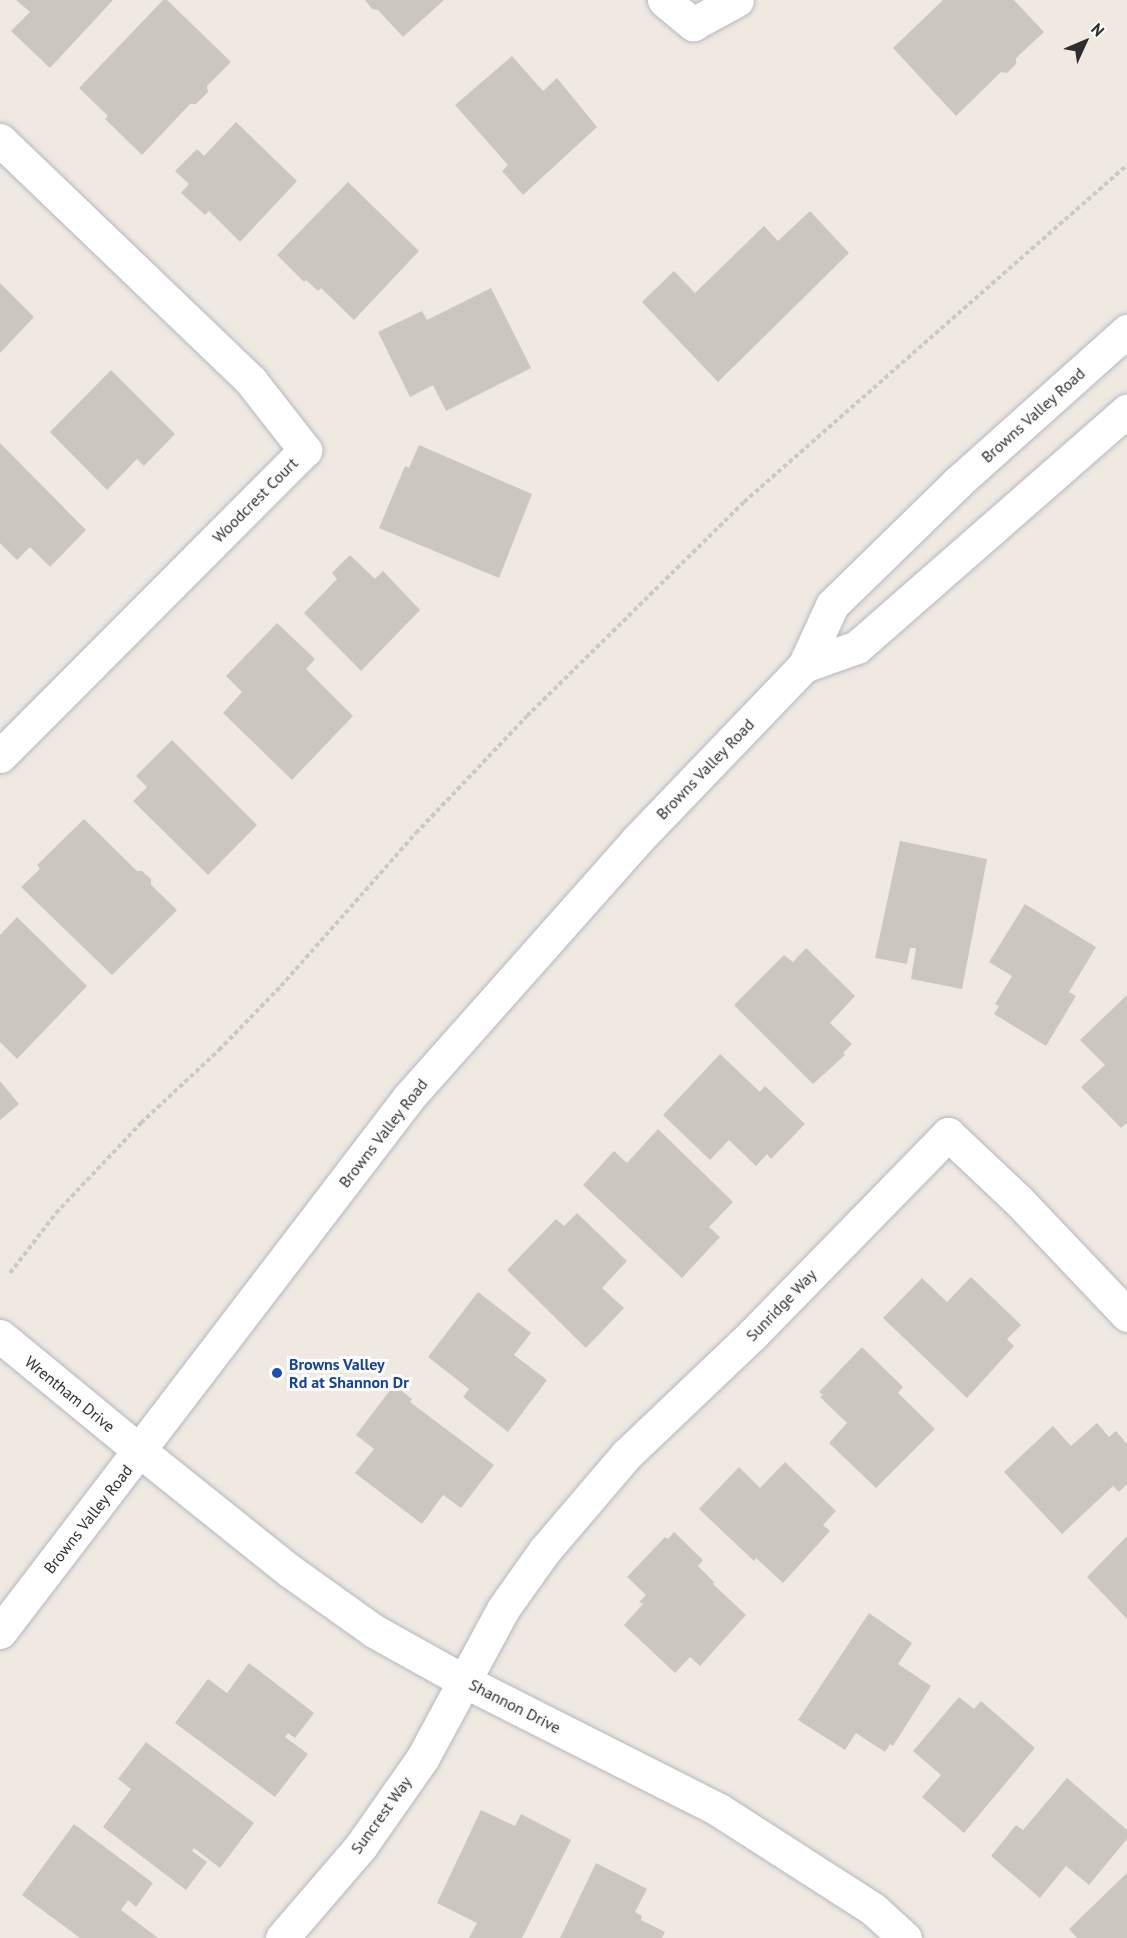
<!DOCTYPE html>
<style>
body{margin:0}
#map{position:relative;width:1127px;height:1938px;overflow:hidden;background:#efe9e1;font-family:"PT Sans",sans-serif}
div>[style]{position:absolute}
.building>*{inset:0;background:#cbc7bf}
.path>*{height:4px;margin-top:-2px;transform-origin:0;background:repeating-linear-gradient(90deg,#c9c9c9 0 4.5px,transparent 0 7.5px)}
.roads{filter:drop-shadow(0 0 2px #b4b7c1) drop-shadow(0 0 2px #b4b7c1)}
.street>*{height:33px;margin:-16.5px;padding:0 16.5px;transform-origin:16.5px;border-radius:16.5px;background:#fff}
.secondary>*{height:33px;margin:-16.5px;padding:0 16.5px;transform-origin:16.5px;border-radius:16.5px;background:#fff}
.dots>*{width:16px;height:16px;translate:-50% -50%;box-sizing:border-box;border:3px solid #fff;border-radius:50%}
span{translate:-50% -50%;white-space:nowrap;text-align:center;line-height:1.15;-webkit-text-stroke:6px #fff;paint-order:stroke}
.street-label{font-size:16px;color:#2e2e2e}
.transit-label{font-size:16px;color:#164399;font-weight:700}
.left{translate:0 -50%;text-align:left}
.north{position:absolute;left:1055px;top:12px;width:60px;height:60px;-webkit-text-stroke:4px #fff;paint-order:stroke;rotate:46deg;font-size:16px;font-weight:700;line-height:24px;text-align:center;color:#2e2e2e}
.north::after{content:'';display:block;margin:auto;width:21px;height:27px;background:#2e2e2e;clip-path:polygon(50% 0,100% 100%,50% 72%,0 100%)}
</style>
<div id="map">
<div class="building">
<div style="clip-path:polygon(16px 0,113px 0,50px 68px,11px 31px,30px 12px)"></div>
<div style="clip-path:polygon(163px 0,167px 0,231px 62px,207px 86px,208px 92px,196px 104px,190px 104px,142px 155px,105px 119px,108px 116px,79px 88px)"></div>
<div style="clip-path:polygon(365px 0,444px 0,403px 37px,378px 10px,372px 9px)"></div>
<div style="clip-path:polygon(943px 0,1014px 0,1044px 32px,1016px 58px,1016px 64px,1007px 73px,1001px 72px,956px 116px,893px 48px)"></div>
<div style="clip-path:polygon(512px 56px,543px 91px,557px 78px,597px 127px,523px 195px,502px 171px,508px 165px,455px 105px)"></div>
<div style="clip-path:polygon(236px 122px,297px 181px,240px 242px,209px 211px,205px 215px,181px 193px,189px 184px,175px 171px,197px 149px,204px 156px)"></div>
<div style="clip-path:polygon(348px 182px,419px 251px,354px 320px,321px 288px,318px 291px,306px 280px,304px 282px,277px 255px)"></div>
<div style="clip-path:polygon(810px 211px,849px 253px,718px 382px,642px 302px,674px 271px,695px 293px,764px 226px,778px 241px)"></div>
<div style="clip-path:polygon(0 283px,34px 317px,0 353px)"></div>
<div style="clip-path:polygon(491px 288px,531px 368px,446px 411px,433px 385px,410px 397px,378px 332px,422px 311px,427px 320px)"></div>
<div style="clip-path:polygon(111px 370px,175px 434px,144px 466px,137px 459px,107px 490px,50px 432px)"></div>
<div style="clip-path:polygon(0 443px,86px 530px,50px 567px,30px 547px,17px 560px,0 543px)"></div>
<div style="clip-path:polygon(419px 445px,532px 494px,499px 578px,379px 528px,405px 466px,409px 468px)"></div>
<div style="clip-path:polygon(350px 555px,375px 579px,383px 571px,420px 610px,361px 671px,304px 613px,337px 579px,332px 573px)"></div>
<div style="clip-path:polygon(277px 623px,315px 659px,306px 669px,353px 716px,292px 780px,223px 713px,242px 692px,226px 676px)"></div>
<div style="clip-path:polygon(172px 740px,257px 825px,208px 875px,133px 801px,147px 787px,136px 776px)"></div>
<div style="clip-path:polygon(84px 819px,137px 871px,142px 871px,151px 879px,151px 885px,177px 910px,112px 975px,21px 887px,40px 869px,37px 865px)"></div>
<div style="clip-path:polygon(900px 841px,987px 859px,962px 989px,911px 979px,916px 948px,910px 948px,907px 964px,875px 958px)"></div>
<div style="clip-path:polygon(1025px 904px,1096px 947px,1069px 992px,1076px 996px,1046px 1046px,994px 1014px,999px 1006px,995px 1004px,1012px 976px,989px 962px)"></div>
<div style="clip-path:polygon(17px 917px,87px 986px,17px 1059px,0 1042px,0 935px)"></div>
<div style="clip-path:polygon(806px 948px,855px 996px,830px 1023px,852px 1044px,843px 1053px,845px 1055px,813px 1084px,734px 1005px,784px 955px,793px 962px)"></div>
<div style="clip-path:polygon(1127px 995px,1127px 1123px,1121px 1128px,1081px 1087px,1105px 1065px,1080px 1040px)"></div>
<div style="clip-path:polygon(720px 1054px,760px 1092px,765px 1086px,805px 1124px,771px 1159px,767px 1154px,756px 1166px,729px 1140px,710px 1160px,663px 1115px)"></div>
<div style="clip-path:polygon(0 1081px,19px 1104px,0 1120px)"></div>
<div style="clip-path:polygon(658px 1129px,733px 1202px,709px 1227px,720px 1237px,682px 1278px,583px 1185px,614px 1151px,627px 1163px)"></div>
<div style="clip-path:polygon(577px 1213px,627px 1261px,602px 1288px,624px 1308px,586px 1348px,507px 1270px,556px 1219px,564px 1226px)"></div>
<div style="clip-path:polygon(971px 1277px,1021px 1325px,1007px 1339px,1014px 1346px,967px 1398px,883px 1318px,922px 1278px,947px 1302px)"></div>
<div style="clip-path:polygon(478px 1292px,531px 1333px,514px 1355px,547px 1380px,508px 1432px,463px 1397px,469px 1389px,428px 1357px)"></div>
<div style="clip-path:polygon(862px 1347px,903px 1387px,898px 1393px,935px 1429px,876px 1488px,829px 1443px,847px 1423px,820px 1397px,823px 1395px,819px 1392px)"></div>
<div style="clip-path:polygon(394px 1385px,412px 1399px,410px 1402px,494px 1465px,461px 1508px,443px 1495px,422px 1524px,355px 1473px,374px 1449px,356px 1435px)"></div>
<div style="clip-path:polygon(1097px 1423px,1109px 1437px,1116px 1431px,1127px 1444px,1127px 1484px,1119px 1492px,1113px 1486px,1062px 1534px,1004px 1472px,1053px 1426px,1071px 1446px)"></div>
<div style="clip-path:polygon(785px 1462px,836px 1511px,823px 1525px,830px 1531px,783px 1583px,756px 1558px,754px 1561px,699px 1509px,739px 1467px,760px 1488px)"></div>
<div style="clip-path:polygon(674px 1532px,703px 1560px,698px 1566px,714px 1582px,713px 1584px,746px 1615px,700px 1666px,690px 1657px,675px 1673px,624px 1625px,643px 1604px,639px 1602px,646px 1595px,627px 1577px,665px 1537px,668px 1539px)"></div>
<div style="clip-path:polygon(1127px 1536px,1127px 1619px,1087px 1577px)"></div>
<div style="clip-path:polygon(869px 1613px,912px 1643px,898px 1664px,931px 1686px,893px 1746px,890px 1744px,885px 1752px,856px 1733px,845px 1750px,798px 1720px)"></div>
<div style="clip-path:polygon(249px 1663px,314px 1713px,295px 1738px,288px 1733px,285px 1737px,308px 1754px,275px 1797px,175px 1723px,208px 1679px,227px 1693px)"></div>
<div style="clip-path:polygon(959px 1697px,974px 1709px,981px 1701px,1035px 1748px,964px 1833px,922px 1797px,941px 1775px,913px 1751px)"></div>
<div style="clip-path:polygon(146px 1742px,254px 1823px,220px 1868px,194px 1848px,192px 1851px,207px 1862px,186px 1890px,103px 1827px,131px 1789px,118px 1779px)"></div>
<div style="clip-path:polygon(1067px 1778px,1127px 1830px,1127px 1839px,1089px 1885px,1066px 1866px,1040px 1898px,991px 1856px,1016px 1825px,1023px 1830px)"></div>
<div style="clip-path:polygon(481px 1810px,515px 1826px,521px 1814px,571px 1840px,522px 1938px,469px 1938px,477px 1923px,437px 1903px)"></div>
<div style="clip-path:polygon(74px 1824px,153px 1883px,136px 1907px,128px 1900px,121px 1910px,158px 1938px,80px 1938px,22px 1895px)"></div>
<div style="clip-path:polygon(596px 1863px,647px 1889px,635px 1912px,642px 1916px,641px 1920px,665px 1932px,662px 1938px,560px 1938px)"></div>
<div style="clip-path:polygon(1127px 1873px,1127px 1938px,1077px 1938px,1069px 1929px)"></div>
</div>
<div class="path">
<div style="left:10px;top:1273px;width:76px;rotate:-52.5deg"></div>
<div style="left:56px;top:1213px;width:124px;rotate:-46.6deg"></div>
<div style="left:141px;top:1123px;width:107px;rotate:-43.1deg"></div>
<div style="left:219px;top:1050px;width:89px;rotate:-45.9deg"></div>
<div style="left:281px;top:986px;width:204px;rotate:-48.6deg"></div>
<div style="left:416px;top:833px;width:161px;rotate:-46.5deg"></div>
<div style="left:527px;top:716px;width:305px;rotate:-44.6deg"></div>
<div style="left:744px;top:502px;width:510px;rotate:-41.34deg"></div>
</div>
<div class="roads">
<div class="street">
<div style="left:664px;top:0;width:38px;rotate:40deg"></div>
<div style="left:693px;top:24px;width:50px;rotate:-28.6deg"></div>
<div style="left:0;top:140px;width:348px;rotate:43.8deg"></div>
<div style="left:251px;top:381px;width:88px;rotate:52deg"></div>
<div style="left:305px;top:450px;width:432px;rotate:134.9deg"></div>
<div style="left:140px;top:1451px;width:192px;rotate:38.7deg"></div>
<div style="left:290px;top:1571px;width:103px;rotate:35.5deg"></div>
<div style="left:374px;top:1631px;width:103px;rotate:29.1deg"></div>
<div style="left:464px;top:1681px;width:286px;rotate:26.8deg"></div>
<div style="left:719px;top:1810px;width:183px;rotate:32.7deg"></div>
<div style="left:873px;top:1909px;width:43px;rotate:42.2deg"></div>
<div style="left:282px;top:1938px;width:121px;rotate:-49.3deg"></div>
<div style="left:361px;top:1846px;width:106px;rotate:-55deg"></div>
<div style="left:422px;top:1759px;width:170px;rotate:-61.6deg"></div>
<div style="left:503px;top:1609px;width:72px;rotate:-54.6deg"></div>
<div style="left:545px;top:1550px;width:125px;rotate:-49.5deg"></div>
<div style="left:626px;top:1455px;width:174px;rotate:-43.6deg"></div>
<div style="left:752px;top:1335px;width:281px;rotate:-45.7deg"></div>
<div style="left:948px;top:1134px;width:98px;rotate:43.3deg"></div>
<div style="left:1019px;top:1201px;width:157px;rotate:46.5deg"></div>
</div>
<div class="secondary">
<div style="left:804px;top:666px;width:56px;rotate:-19.7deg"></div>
<div style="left:857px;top:647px;width:359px;rotate:-41.2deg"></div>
<div style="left:0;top:1336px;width:181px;rotate:39.4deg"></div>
<div style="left:0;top:1632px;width:673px;rotate:-52.6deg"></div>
<div style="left:409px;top:1097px;width:344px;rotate:-48.4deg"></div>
<div style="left:637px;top:840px;width:241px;rotate:-46.2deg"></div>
<div style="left:804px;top:666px;width:67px;rotate:-65.3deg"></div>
<div style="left:832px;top:605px;width:176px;rotate:-44.3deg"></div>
<div style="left:958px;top:482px;width:227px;rotate:-41.8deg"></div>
</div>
</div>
<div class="dots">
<div style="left:277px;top:1373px;background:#1a4fb4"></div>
</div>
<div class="street-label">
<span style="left:1033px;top:415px;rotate:-42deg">Browns Valley Road</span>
<span style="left:255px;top:500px;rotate:-45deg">Woodcrest Court</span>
<span style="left:705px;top:769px;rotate:-46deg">Browns Valley Road</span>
<span style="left:383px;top:1133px;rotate:-52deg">Browns Valley Road</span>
<span style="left:781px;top:1305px;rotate:-46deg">Sunridge Way</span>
<span style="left:70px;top:1394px;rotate:39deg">Wrentham Drive</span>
<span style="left:88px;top:1519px;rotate:-52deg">Browns Valley Road</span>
<span style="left:515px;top:1706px;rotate:27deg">Shannon Drive</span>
<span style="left:381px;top:1815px;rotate:-54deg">Suncrest Way</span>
</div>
<div class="transit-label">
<span class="left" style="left:289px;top:1373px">Browns Valley<br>Rd at Shannon Dr</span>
</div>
<div class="north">N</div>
</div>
